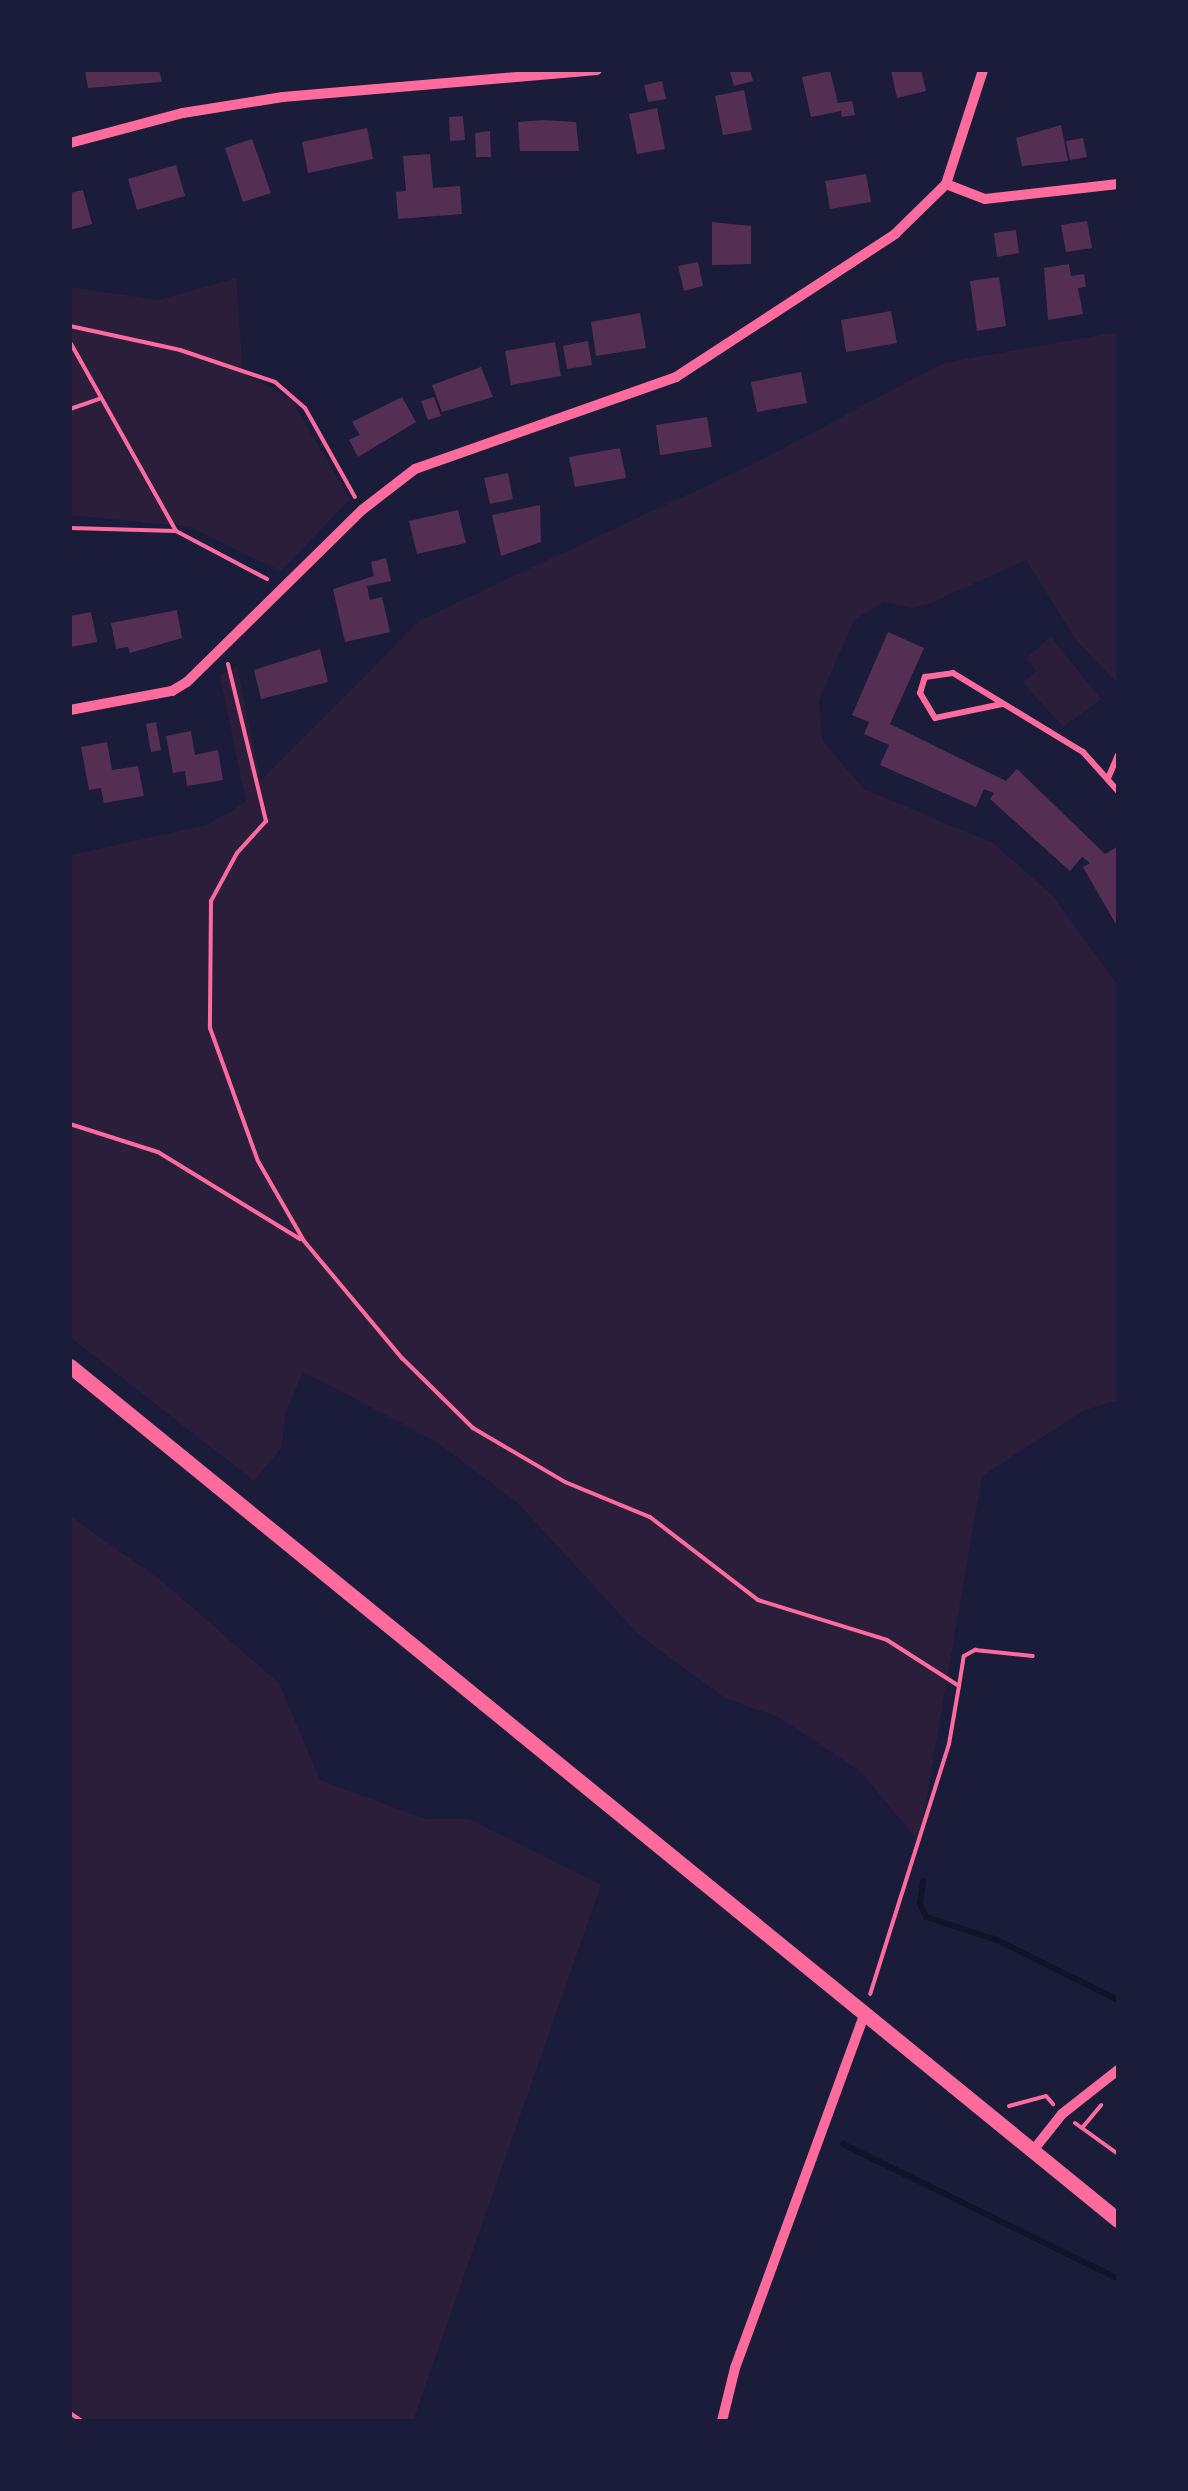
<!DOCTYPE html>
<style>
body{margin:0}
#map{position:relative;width:1188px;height:2491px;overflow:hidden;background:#1b1b3a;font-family:"Archivo Narrow",sans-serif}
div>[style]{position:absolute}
.green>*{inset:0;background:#2a1e3b}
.stream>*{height:6px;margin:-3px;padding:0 3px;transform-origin:3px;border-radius:3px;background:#12122b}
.building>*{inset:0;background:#542f53}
.path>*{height:4px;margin:-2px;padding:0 2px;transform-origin:2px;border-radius:2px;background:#ff6b9d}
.service>*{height:6px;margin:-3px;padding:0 3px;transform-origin:3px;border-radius:3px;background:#ff6b9d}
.minor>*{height:10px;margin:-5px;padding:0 5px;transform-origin:5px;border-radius:5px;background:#ff6b9d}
.tertiary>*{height:15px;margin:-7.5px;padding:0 7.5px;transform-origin:7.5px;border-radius:7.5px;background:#ff6b9d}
span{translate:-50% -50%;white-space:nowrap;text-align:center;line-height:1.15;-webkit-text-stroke:8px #1b1b3a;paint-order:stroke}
.frame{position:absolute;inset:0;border:72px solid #1b1b3a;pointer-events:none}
</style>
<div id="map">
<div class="green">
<div style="clip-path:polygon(236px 278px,243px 373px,291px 399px,350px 499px,281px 571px,190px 527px,70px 515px,70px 287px,158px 300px)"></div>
<div style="clip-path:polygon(1118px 332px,1118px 684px,1076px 640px,1026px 560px,931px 603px,912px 608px,884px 602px,854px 620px,819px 700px,822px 740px,864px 789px,993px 843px,1053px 896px,1118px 986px,1118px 1400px,1083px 1411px,982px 1476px,919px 1842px,861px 1772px,778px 1717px,725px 1698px,638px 1634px,518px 1503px,434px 1440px,303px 1372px,286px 1411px,282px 1447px,254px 1481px,70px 1337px,70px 855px,207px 825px,246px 802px,220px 676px,237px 666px,261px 780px,420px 620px,759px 461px,943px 363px)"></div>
<div style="clip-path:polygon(1051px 637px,1101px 699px,1063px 727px,1023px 683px,1036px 671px,1026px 658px)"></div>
<div style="clip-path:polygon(70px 1516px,162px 1581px,279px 1683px,320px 1780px,425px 1819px,468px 1819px,601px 1885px,413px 2421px,70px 2421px)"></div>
</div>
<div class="stream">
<div style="left:923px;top:1881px;width:23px;rotate:97deg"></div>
<div style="left:920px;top:1904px;width:14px;rotate:65deg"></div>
<div style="left:926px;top:1917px;width:75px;rotate:17.9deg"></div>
<div style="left:997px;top:1940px;width:135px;rotate:26.4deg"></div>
<div style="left:843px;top:2144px;width:306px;rotate:26.1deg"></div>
</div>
<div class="building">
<div style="clip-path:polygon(85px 70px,159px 70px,162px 82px,88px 88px)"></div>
<div style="clip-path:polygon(750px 70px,753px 81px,734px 86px,730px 72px)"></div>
<div style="clip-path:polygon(891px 70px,921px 70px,926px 91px,897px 98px)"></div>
<div style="clip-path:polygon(830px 71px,838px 103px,852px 101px,855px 115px,842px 117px,841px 111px,811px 117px,802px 77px)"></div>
<div style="clip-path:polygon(662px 81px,666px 99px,648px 102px,644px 85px)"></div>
<div style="clip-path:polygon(744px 90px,752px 130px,723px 135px,715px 96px)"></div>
<div style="clip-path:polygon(657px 108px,665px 149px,637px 154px,629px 114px)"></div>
<div style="clip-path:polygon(463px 116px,465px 140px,450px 141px,449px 117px)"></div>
<div style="clip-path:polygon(543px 120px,576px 122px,579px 151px,520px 151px,518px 122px)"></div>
<div style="clip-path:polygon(1061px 125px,1068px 161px,1022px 166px,1016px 138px)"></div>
<div style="clip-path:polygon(367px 128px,373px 159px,308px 173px,302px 142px)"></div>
<div style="clip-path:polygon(490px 131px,491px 157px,476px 157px,475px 133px)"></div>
<div style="clip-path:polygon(1083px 138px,1087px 157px,1070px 160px,1066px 141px)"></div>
<div style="clip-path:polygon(252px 139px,271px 193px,243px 202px,225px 148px)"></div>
<div style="clip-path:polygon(430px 154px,433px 188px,460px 186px,462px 214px,398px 219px,396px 192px,406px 191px,403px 156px)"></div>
<div style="clip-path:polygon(176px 165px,185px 196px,137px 210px,128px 179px)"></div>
<div style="clip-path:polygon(866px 174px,871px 202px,830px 209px,825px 181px)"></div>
<div style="clip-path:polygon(83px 190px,92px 224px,70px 230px,70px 193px)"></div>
<div style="clip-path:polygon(1087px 221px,1092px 248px,1066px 252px,1061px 225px)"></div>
<div style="clip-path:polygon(712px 222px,751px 226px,751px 264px,712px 265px)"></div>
<div style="clip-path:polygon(1016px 230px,1019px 253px,997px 257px,994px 233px)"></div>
<div style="clip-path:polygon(698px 262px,703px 286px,684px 291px,678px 266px)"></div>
<div style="clip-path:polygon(1069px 264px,1071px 276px,1084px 274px,1086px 287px,1078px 288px,1083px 314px,1048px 320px,1044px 268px)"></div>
<div style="clip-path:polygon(999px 277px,1006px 326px,977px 331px,970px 281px)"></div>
<div style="clip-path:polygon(891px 311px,897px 343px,846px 352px,841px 320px)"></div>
<div style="clip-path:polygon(640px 313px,646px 348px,596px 356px,591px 322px)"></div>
<div style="clip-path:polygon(588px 341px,592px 365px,567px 369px,563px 346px)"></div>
<div style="clip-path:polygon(555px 342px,561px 376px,511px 385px,505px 351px)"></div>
<div style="clip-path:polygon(481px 367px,493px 397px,442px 412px,432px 385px)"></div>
<div style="clip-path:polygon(801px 372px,807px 403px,757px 412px,751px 382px)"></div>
<div style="clip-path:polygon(402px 397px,416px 422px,358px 457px,349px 440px,360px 435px,352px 422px)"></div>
<div style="clip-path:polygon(434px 397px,441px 416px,428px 420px,421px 401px)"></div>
<div style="clip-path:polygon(707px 417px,712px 447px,660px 455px,656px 425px)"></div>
<div style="clip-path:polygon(620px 448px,626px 478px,575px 487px,569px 457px)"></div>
<div style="clip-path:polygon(508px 473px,513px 499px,490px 504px,484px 478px)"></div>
<div style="clip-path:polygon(540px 505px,541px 542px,501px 556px,492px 515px)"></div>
<div style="clip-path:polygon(458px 510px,466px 543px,417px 554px,409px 521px)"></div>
<div style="clip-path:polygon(386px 558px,391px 581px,367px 586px,370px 600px,382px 597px,390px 632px,345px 642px,333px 589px,374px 576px,371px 562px)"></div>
<div style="clip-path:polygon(177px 610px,182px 638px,130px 653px,128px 647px,116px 649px,111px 623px)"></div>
<div style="clip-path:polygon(91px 612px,97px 642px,70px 647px,70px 616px)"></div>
<div style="clip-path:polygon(888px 632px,924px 648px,890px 724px,1006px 781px,1017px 769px,1105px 854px,1118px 846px,1118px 928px,1083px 867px,1090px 863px,1082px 857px,1070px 871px,990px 799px,994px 793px,984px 789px,976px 807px,880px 765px,889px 745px,864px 734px,869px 722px,852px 715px)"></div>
<div style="clip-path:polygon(320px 649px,328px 682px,261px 699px,254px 670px)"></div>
<div style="clip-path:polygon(156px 722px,161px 750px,151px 752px,146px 724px)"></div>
<div style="clip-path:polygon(191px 731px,195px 755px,218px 750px,223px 780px,187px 786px,185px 771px,173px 773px,166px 736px)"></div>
<div style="clip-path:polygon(107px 742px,112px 770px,138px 766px,144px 796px,104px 803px,101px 788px,89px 790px,81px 747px)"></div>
</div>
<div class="path">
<div style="left:70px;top:326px;width:113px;rotate:12.3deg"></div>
<div style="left:180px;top:350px;width:100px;rotate:18.6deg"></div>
<div style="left:275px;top:382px;width:40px;rotate:41deg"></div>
<div style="left:305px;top:408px;width:102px;rotate:60.7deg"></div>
<div style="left:70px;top:342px;width:217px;rotate:60.7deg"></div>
<div style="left:176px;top:531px;width:103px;rotate:27.8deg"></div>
<div style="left:70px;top:409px;width:31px;rotate:-19deg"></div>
<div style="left:70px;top:528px;width:106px;rotate:1.6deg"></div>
<div style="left:228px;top:664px;width:162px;rotate:76.4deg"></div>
<div style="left:266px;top:821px;width:43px;rotate:132.2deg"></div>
<div style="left:237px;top:853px;width:55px;rotate:118.4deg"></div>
<div style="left:211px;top:901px;width:127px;rotate:90.5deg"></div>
<div style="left:210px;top:1028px;width:141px;rotate:70.2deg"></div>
<div style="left:258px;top:1161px;width:92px;rotate:60.1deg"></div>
<div style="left:304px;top:1241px;width:153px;rotate:50.1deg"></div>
<div style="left:402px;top:1358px;width:100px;rotate:44.6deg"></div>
<div style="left:473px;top:1428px;width:107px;rotate:30.4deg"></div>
<div style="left:565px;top:1482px;width:92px;rotate:22.4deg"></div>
<div style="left:650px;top:1517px;width:136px;rotate:37.5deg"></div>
<div style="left:758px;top:1600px;width:135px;rotate:17.2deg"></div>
<div style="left:887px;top:1640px;width:85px;rotate:32.6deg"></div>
<div style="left:959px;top:1686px;width:59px;rotate:99.8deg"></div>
<div style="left:949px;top:1744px;width:262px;rotate:107.5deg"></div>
<div style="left:70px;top:1124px;width:92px;rotate:17.7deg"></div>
<div style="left:158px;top:1152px;width:167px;rotate:31.5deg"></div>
<div style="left:959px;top:1686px;width:30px;rotate:-81deg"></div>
<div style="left:964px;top:1656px;width:13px;rotate:-29deg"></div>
<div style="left:975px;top:1650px;width:58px;rotate:5.9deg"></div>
<div style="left:1009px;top:2106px;width:38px;rotate:-15deg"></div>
<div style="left:1046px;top:2096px;width:11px;rotate:49deg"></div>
<div style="left:1075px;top:2123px;width:53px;rotate:35.8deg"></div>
<div style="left:1082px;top:2128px;width:30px;rotate:-50deg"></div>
<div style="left:70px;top:2413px;width:14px;rotate:34deg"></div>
</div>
<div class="service">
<div style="left:1002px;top:704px;width:68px;rotate:168.2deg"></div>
<div style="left:935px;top:718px;width:29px;rotate:-121deg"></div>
<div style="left:920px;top:693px;width:17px;rotate:-73deg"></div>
<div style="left:925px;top:677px;width:28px;rotate:-8deg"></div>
<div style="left:953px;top:673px;width:152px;rotate:31.3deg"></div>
<div style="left:1083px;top:752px;width:52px;rotate:48.1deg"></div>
<div style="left:1109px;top:776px;width:23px;rotate:-67deg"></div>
</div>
<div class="minor">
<div style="left:70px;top:143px;width:117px;rotate:-14.9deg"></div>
<div style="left:183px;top:113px;width:101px;rotate:-9.1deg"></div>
<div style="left:283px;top:97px;width:315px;rotate:-4.9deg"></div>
<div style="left:946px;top:184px;width:42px;rotate:21deg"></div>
<div style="left:985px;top:199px;width:134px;rotate:-6.4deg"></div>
<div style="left:70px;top:710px;width:104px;rotate:-10.6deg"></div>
<div style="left:172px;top:691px;width:17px;rotate:-31deg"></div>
<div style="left:187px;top:682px;width:245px;rotate:-44.5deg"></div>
<div style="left:362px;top:510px;width:67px;rotate:-37.7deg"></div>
<div style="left:415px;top:469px;width:277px;rotate:-19.4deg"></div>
<div style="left:676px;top:377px;width:262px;rotate:-33.1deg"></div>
<div style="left:895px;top:234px;width:71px;rotate:-44.4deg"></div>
<div style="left:946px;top:184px;width:120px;rotate:-72deg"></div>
<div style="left:1035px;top:2148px;width:43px;rotate:-51.5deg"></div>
<div style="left:1062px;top:2114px;width:71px;rotate:-38.2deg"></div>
<div style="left:722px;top:2421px;width:55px;rotate:-76.2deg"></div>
<div style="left:735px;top:2368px;width:378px;rotate:-69.9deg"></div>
</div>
<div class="tertiary">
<div style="left:70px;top:1366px;width:1352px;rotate:39.18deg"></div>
</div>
<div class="frame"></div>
</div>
